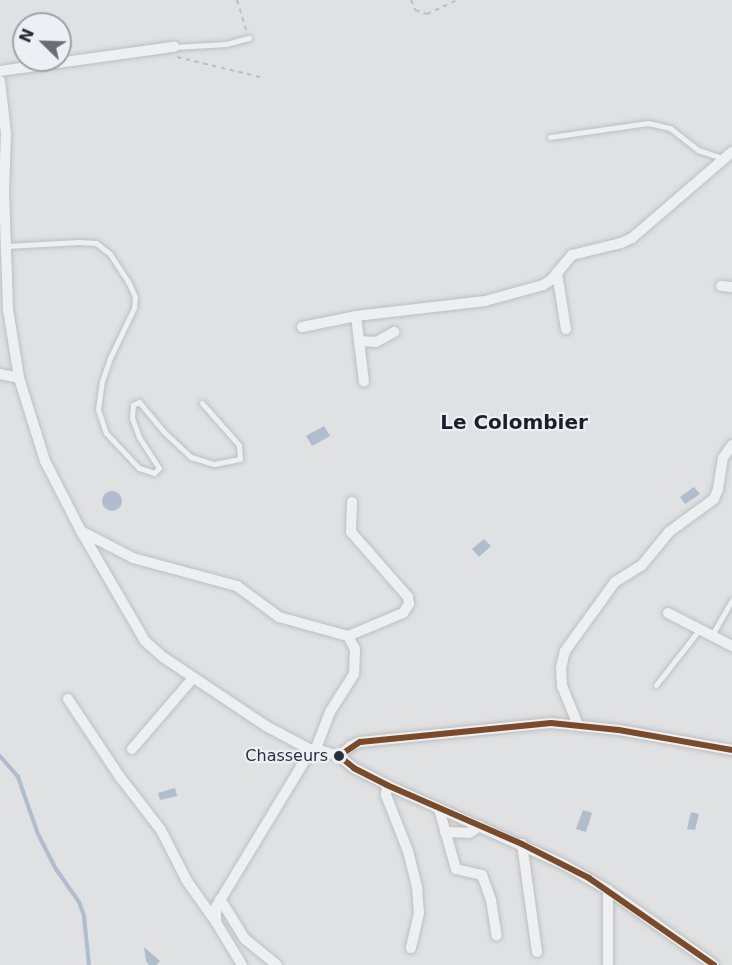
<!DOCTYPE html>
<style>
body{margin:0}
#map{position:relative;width:732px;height:965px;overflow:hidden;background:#dfe1e3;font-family:"DejaVu Sans",sans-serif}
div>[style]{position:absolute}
.water>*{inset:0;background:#afbdcd}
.round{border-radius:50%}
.stream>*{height:4px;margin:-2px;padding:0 2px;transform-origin:2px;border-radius:2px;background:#afbdcd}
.path>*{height:2px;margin-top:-1px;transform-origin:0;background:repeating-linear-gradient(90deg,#bdbfc2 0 4.5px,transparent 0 9px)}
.roads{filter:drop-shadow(0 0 2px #bdbfc1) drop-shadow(0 0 2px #bdbfc1)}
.lane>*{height:5px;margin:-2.5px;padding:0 2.5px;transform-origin:2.5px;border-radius:2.5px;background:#eeeff0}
.street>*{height:10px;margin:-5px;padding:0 5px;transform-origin:5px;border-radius:5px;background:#eeeff0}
.bus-1>*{height:6px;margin:-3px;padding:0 3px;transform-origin:3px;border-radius:3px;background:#7a4b2a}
.dots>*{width:16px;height:16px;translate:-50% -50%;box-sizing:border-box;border:3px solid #eceff3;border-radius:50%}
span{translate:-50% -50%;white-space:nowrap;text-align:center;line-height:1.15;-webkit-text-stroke:4.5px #eceff3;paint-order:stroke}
.bus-label{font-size:16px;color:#282f3b}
.right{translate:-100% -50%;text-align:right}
.neighbourhood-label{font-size:20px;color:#1a202b;font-weight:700}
.north{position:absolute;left:12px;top:12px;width:60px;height:60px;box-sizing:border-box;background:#eceff3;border:2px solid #9ea2a9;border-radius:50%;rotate:293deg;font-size:16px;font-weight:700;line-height:24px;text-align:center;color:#282f3b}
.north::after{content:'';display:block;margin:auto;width:21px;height:27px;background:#686d76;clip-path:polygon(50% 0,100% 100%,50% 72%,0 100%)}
</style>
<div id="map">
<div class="water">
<div style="clip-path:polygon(324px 426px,330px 436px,312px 446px,306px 436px)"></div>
<div style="clip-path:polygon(694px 487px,700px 494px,685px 504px,680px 497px)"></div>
<div class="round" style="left:102px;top:491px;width:20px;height:20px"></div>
<div style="clip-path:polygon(484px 539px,491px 546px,479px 557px,472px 549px)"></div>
<div style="clip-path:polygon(175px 788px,177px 796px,160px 800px,158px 793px)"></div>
<div style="clip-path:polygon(583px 810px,592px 813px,586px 832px,576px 829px)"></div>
<div style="clip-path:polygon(691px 812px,699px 814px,695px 830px,687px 829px)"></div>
<div style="clip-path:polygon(144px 947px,160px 961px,156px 965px,149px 965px,146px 961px)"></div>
</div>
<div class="stream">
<div style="left:0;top:756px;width:28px;rotate:49deg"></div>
<div style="left:18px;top:777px;width:60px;rotate:70.7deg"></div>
<div style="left:38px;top:834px;width:39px;rotate:63deg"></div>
<div style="left:56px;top:869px;width:40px;rotate:55.1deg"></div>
<div style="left:79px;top:902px;width:15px;rotate:70deg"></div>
<div style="left:84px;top:916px;width:49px;rotate:84.2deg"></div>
</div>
<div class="path">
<div style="left:237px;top:0;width:34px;rotate:73deg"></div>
<div style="left:411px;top:0;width:11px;rotate:68deg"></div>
<div style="left:415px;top:10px;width:13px;rotate:18deg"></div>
<div style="left:427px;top:14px;width:33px;rotate:-25deg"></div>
<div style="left:177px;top:57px;width:89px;rotate:13.6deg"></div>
</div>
<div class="roads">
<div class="lane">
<div style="left:174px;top:47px;width:52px;rotate:-3.3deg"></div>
<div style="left:226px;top:44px;width:24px;rotate:-15deg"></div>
<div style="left:550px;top:137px;width:99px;rotate:-8.1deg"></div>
<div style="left:648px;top:123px;width:23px;rotate:13deg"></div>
<div style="left:670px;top:128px;width:36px;rotate:38deg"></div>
<div style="left:698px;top:150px;width:26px;rotate:18deg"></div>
<div style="left:6px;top:246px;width:73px;rotate:-3.1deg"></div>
<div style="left:79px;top:242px;width:17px;rotate:3deg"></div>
<div style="left:96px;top:243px;width:18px;rotate:38deg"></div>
<div style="left:110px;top:254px;width:35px;rotate:57deg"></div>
<div style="left:129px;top:283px;width:15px;rotate:67deg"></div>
<div style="left:135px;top:297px;width:11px;rotate:95deg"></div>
<div style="left:134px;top:308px;width:55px;rotate:115.6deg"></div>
<div style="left:110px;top:358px;width:24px;rotate:109deg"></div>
<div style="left:102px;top:381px;width:28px;rotate:98deg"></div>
<div style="left:98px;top:409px;width:25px;rotate:72deg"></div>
<div style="left:106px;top:433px;width:48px;rotate:46.7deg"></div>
<div style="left:139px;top:468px;width:16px;rotate:18deg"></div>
<div style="left:154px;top:473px;width:7px;rotate:-45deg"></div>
<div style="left:159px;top:468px;width:37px;rotate:-123deg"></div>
<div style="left:139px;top:437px;width:20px;rotate:-110deg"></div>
<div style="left:132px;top:418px;width:13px;rotate:-86deg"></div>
<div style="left:133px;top:405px;width:7px;rotate:-27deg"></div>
<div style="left:139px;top:402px;width:39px;rotate:50deg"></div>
<div style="left:164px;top:432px;width:37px;rotate:43deg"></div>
<div style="left:191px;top:457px;width:24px;rotate:17deg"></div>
<div style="left:214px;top:464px;width:26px;rotate:-11deg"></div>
<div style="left:240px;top:459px;width:14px;rotate:-94deg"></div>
<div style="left:239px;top:445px;width:56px;rotate:-131.4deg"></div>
<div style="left:712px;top:635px;width:40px;rotate:-60.3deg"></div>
<div style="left:656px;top:685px;width:70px;rotate:-52deg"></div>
</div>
<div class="street">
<div style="left:0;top:71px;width:176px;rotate:-7.9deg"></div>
<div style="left:0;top:81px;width:53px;rotate:83.5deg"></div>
<div style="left:6px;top:134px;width:58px;rotate:92deg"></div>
<div style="left:4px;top:192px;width:117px;rotate:88deg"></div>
<div style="left:8px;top:309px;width:70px;rotate:80.9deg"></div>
<div style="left:19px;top:378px;width:87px;rotate:72.6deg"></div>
<div style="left:45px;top:461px;width:79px;rotate:62.8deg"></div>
<div style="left:81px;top:531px;width:127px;rotate:59.8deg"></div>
<div style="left:145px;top:641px;width:24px;rotate:42deg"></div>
<div style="left:163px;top:657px;width:124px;rotate:33.8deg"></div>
<div style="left:266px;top:726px;width:51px;rotate:28.1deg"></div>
<div style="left:557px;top:273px;width:57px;rotate:80.9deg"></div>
<div style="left:721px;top:286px;width:11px;rotate:5deg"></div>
<div style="left:356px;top:316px;width:66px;rotate:83.1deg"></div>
<div style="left:302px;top:327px;width:55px;rotate:-11.5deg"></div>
<div style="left:356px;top:316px;width:130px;rotate:-6.6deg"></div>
<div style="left:485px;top:301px;width:60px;rotate:-15.4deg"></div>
<div style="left:543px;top:285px;width:9px;rotate:-32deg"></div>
<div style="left:551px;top:280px;width:33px;rotate:-50deg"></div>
<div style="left:572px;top:255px;width:50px;rotate:-13.8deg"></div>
<div style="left:621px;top:243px;width:12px;rotate:-24deg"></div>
<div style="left:632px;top:238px;width:132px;rotate:-40.7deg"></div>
<div style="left:359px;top:341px;width:17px;rotate:3deg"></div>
<div style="left:376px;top:342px;width:21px;rotate:-29deg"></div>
<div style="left:0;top:374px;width:19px;rotate:12deg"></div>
<div style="left:81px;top:531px;width:59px;rotate:27.4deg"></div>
<div style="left:133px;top:558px;width:108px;rotate:15.1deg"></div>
<div style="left:237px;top:586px;width:52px;rotate:36.4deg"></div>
<div style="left:279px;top:617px;width:72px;rotate:15.4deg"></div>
<div style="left:348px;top:636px;width:15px;rotate:62deg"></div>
<div style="left:355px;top:649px;width:25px;rotate:92deg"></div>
<div style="left:354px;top:674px;width:45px;rotate:122.3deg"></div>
<div style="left:330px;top:712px;width:40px;rotate:111deg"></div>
<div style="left:668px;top:613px;width:72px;rotate:27.3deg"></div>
<div style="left:348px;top:636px;width:60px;rotate:-22.7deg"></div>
<div style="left:403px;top:613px;width:11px;rotate:-56deg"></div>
<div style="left:409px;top:604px;width:7px;rotate:-98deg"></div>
<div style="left:408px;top:597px;width:86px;rotate:-131.2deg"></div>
<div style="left:351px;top:532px;width:30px;rotate:-88deg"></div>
<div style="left:68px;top:699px;width:94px;rotate:56.3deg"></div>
<div style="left:120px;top:777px;width:67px;rotate:52.3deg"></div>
<div style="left:161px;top:830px;width:57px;rotate:63deg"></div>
<div style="left:187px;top:881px;width:50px;rotate:54.7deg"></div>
<div style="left:578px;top:725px;width:42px;rotate:-112.3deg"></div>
<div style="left:562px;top:686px;width:18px;rotate:-93deg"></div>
<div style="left:561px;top:668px;width:17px;rotate:-77deg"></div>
<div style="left:565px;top:651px;width:85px;rotate:-54.1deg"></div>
<div style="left:615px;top:582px;width:32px;rotate:-32deg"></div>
<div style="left:642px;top:565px;width:43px;rotate:-50.7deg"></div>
<div style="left:669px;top:532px;width:56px;rotate:-36.3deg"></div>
<div style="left:714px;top:499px;width:11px;rotate:-68deg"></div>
<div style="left:718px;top:489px;width:31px;rotate:-81deg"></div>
<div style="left:723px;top:458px;width:16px;rotate:-55deg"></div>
<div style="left:132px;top:749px;width:94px;rotate:-49.3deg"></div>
<div style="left:316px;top:749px;width:24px;rotate:17deg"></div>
<div style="left:339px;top:756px;width:19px;rotate:39deg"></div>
<div style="left:354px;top:768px;width:37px;rotate:27deg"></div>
<div style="left:387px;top:785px;width:193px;rotate:24.2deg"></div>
<div style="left:563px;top:864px;width:52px;rotate:30deg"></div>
<div style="left:608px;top:890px;width:130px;rotate:35.3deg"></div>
<div style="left:339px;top:756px;width:16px;rotate:-40deg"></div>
<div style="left:351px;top:746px;width:10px;rotate:-24deg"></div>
<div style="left:360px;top:742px;width:192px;rotate:-5.7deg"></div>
<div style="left:551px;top:723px;width:68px;rotate:5.9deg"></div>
<div style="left:619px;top:730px;width:115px;rotate:10deg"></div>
<div style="left:387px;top:785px;width:10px;rotate:96deg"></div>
<div style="left:386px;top:795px;width:60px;rotate:68.6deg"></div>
<div style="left:408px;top:851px;width:36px;rotate:76deg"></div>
<div style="left:417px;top:886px;width:27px;rotate:86deg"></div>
<div style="left:419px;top:913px;width:36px;rotate:103deg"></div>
<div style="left:439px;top:809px;width:62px;rotate:74.2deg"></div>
<div style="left:456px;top:869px;width:27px;rotate:13deg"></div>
<div style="left:482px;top:875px;width:27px;rotate:70deg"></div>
<div style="left:491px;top:900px;width:36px;rotate:81deg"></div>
<div style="left:445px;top:832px;width:24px;rotate:2deg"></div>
<div style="left:469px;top:833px;width:13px;rotate:-32deg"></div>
<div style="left:522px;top:844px;width:109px;rotate:82.1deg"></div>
<div style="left:220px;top:899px;width:47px;rotate:58deg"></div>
<div style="left:245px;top:939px;width:41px;rotate:39.1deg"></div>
<div style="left:242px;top:965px;width:50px;rotate:-121.2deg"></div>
<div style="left:216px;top:922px;width:15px;rotate:-90deg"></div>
<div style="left:216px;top:907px;width:184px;rotate:-58.8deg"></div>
<div style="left:311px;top:750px;width:5px"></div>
<div style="left:608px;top:965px;width:75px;rotate:-90deg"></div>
</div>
</div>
<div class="bus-1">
<div style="left:714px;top:965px;width:152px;rotate:-145.2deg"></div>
<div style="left:589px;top:878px;width:75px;rotate:-153.1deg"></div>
<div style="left:522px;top:844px;width:147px;rotate:-156.4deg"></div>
<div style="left:387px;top:785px;width:37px;rotate:-153deg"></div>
<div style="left:354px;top:768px;width:19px;rotate:-141deg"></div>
<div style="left:339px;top:756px;width:25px;rotate:-34deg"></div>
<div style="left:360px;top:742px;width:192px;rotate:-5.7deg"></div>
<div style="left:551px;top:723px;width:68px;rotate:5.9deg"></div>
<div style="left:619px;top:730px;width:115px;rotate:10deg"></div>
</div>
<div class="dots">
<div style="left:339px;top:756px;background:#282f3b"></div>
</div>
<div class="bus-label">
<span class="right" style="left:328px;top:756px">Chasseurs</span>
</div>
<div class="neighbourhood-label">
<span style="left:514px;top:422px">Le Colombier</span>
</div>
<div class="north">N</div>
</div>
